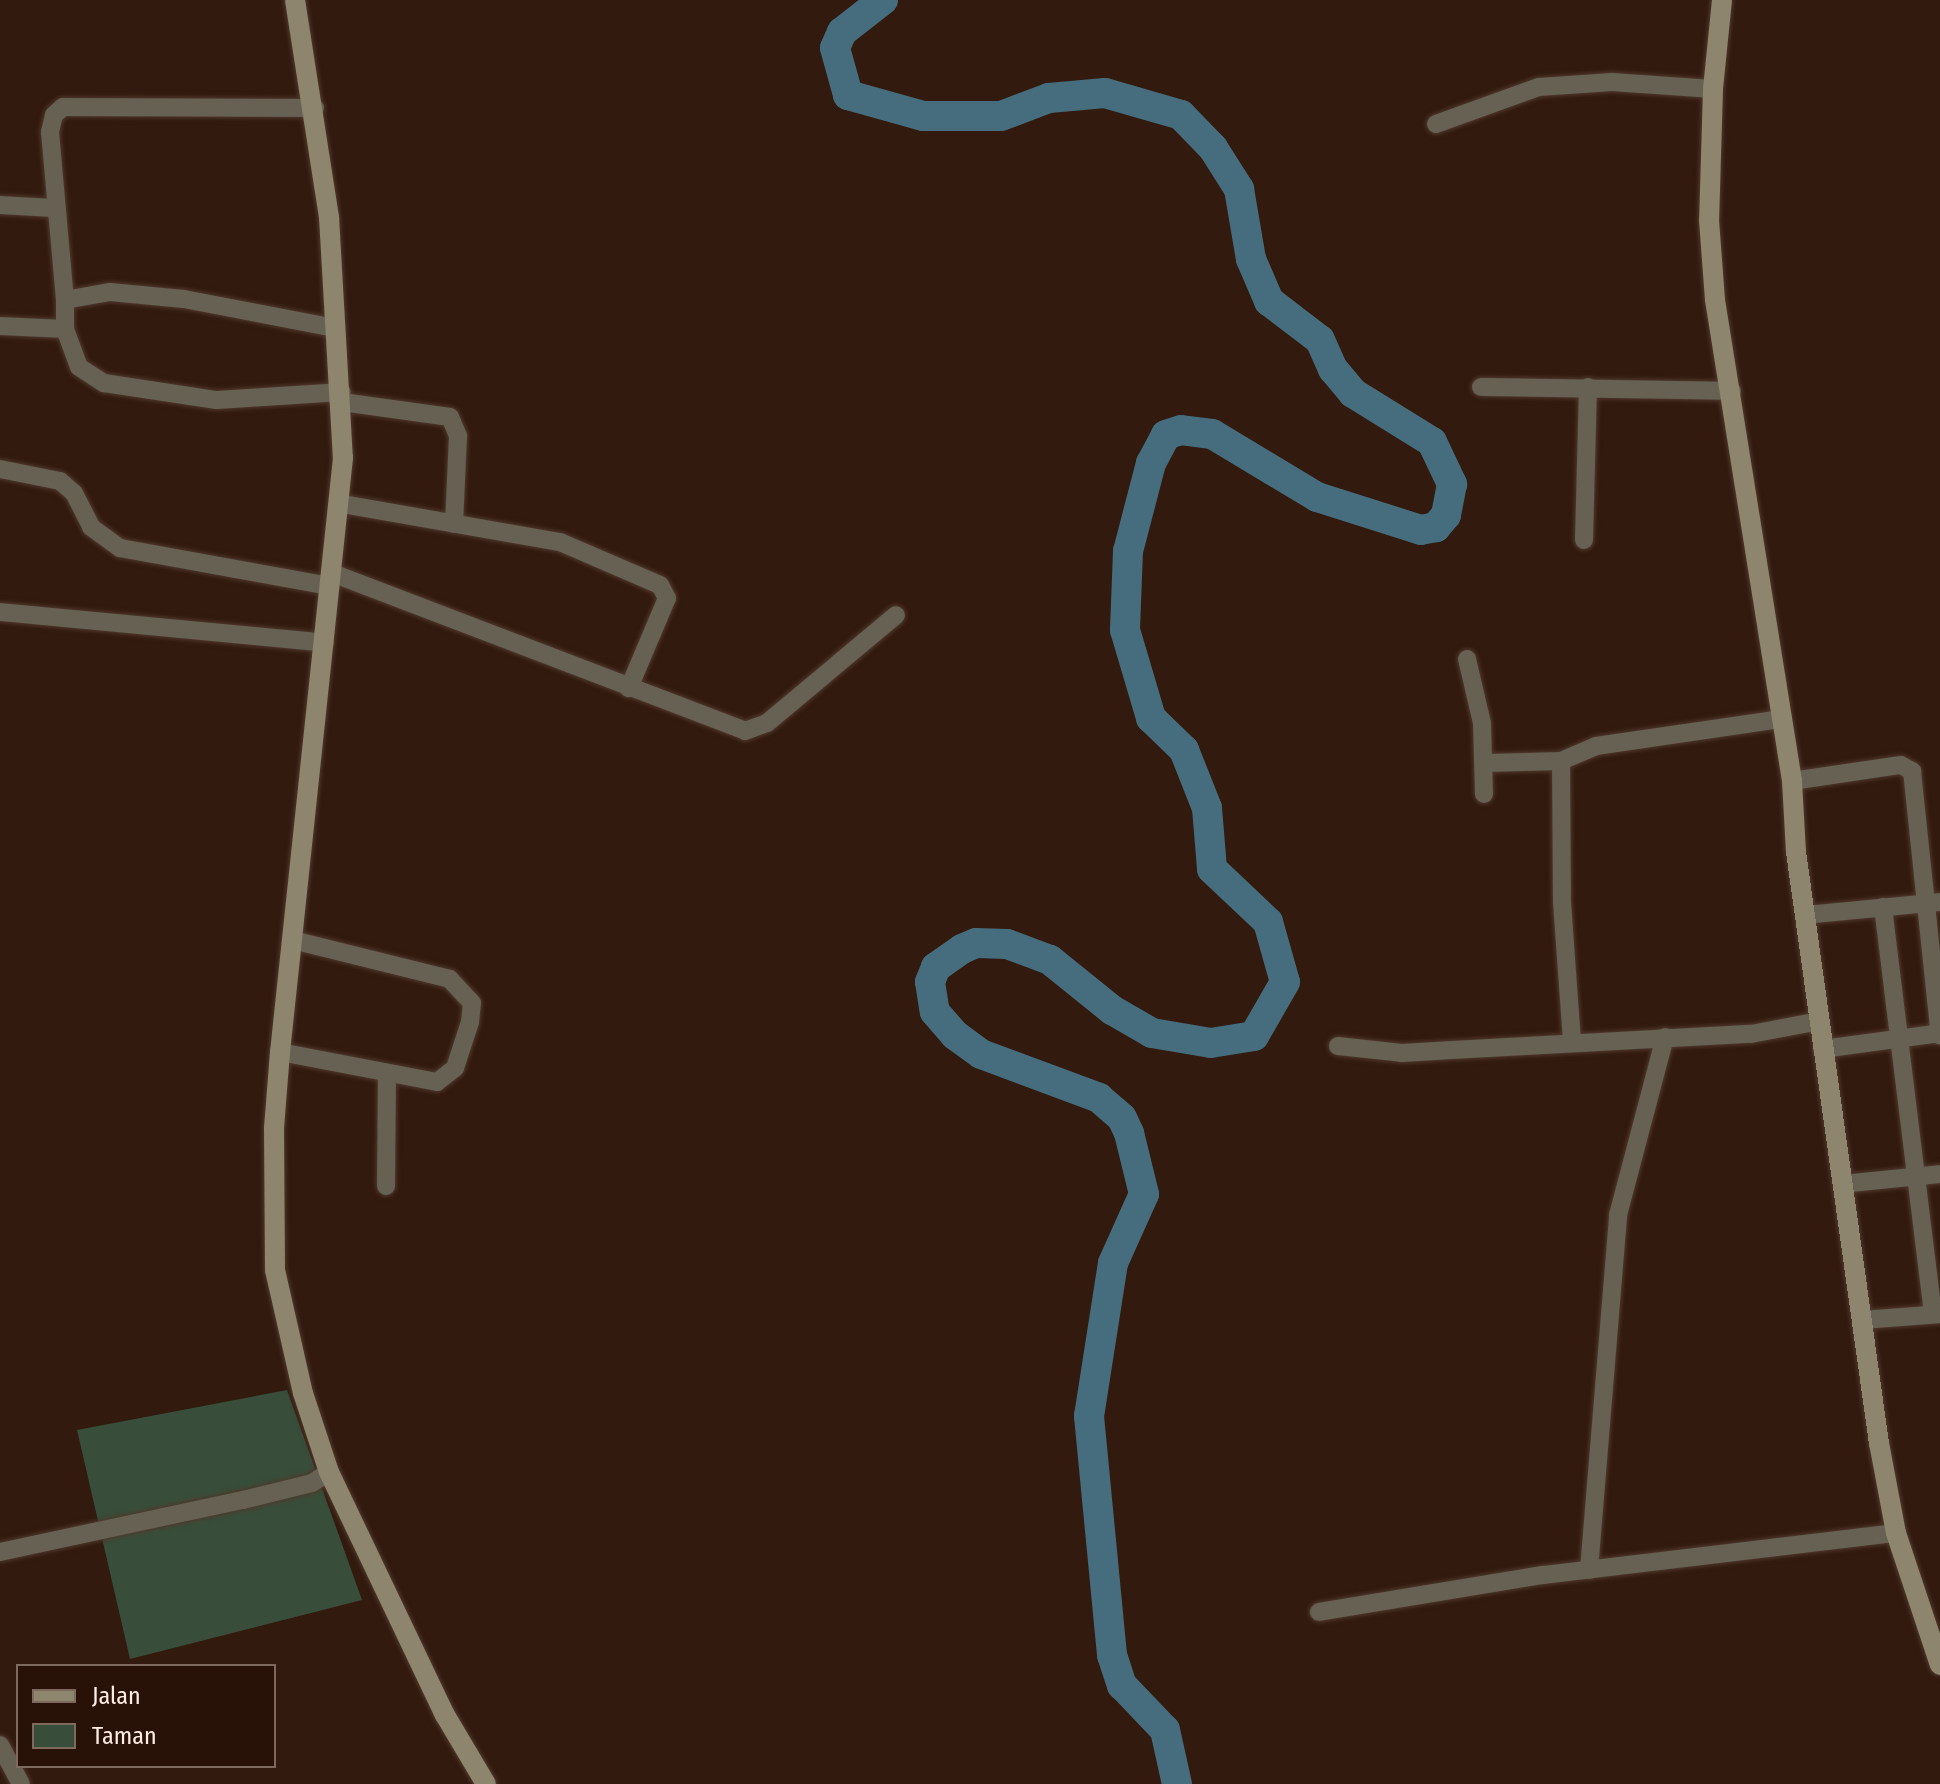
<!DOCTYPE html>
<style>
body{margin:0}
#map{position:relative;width:1940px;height:1784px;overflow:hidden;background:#321a0e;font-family:"Fira Sans Condensed",sans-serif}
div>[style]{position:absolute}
.green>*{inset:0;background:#384e3a}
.river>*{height:30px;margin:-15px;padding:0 15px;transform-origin:15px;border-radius:15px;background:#466d7d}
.roads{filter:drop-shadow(0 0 2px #4f382c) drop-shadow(0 0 2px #4f382c)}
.street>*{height:18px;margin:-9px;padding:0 9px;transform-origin:9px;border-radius:9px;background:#666153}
.secondary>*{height:20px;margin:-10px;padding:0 10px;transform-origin:10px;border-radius:10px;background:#8d856e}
span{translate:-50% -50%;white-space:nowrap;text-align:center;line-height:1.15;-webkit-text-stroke:7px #281106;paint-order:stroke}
.legend{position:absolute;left:16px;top:1664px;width:260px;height:104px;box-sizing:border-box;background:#281106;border:2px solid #7e695f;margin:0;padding:10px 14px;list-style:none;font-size:24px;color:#feede5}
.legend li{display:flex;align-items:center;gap:16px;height:40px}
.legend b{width:40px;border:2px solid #7e695f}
</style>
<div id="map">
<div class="green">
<div style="clip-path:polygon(287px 1390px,362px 1600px,130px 1659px,77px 1430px)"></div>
</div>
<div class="river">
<div style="left:883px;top:0;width:52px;rotate:142deg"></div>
<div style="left:842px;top:32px;width:17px;rotate:114deg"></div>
<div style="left:835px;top:48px;width:49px;rotate:74.5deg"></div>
<div style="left:848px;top:95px;width:78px;rotate:15.6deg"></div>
<div style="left:923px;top:116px;width:78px"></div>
<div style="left:1001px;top:116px;width:51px;rotate:-20.6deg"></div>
<div style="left:1049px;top:98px;width:56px;rotate:-5.1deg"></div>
<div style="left:1105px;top:93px;width:79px;rotate:16.1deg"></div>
<div style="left:1181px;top:115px;width:46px;rotate:45.9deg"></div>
<div style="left:1213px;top:148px;width:49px;rotate:57.6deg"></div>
<div style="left:1239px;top:189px;width:71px;rotate:80.3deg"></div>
<div style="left:1251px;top:259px;width:46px;rotate:66.8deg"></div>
<div style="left:1269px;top:301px;width:64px;rotate:37.4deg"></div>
<div style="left:1320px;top:340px;width:32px;rotate:66deg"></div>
<div style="left:1333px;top:369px;width:31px;rotate:50deg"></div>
<div style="left:1353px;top:393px;width:93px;rotate:31.8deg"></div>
<div style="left:1432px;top:442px;width:47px;rotate:64.5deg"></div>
<div style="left:1452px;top:484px;width:32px;rotate:101deg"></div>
<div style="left:1446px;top:515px;width:16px;rotate:130deg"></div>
<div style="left:1436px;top:527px;width:15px;rotate:169deg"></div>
<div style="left:1421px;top:530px;width:109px;rotate:-162.4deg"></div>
<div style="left:1317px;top:497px;width:122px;rotate:-149deg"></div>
<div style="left:1212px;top:434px;width:31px;rotate:-173deg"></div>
<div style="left:1181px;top:430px;width:16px;rotate:162deg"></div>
<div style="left:1166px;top:435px;width:32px;rotate:118deg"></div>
<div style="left:1151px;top:463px;width:91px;rotate:104.6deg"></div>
<div style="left:1128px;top:551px;width:79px;rotate:92.2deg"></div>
<div style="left:1125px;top:630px;width:92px;rotate:73.5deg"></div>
<div style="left:1151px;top:718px;width:46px;rotate:44.1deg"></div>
<div style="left:1184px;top:750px;width:62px;rotate:68.4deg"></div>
<div style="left:1207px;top:808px;width:61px;rotate:85.3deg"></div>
<div style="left:1212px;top:869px;width:77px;rotate:43.4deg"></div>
<div style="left:1268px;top:922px;width:62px;rotate:74.2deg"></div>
<div style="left:1285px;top:982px;width:62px;rotate:119.9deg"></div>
<div style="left:1254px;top:1036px;width:44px;rotate:170.8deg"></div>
<div style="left:1211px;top:1043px;width:60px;rotate:-170.4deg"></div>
<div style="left:1152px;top:1033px;width:46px;rotate:-150.1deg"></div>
<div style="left:1112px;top:1010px;width:80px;rotate:-141.1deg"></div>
<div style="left:1050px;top:960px;width:46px;rotate:-159.6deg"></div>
<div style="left:1007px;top:944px;width:31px;rotate:-178deg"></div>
<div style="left:976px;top:943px;width:15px;rotate:157deg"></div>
<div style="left:962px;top:949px;width:32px;rotate:145deg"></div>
<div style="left:936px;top:967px;width:16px;rotate:112deg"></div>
<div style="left:930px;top:982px;width:30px;rotate:81deg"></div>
<div style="left:935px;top:1012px;width:30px;rotate:49deg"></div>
<div style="left:955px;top:1035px;width:32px;rotate:36deg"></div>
<div style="left:981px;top:1054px;width:126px;rotate:20.4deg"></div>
<div style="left:1099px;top:1098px;width:30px;rotate:41deg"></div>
<div style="left:1122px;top:1118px;width:17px;rotate:65deg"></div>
<div style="left:1129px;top:1133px;width:63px;rotate:76.2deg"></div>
<div style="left:1144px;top:1194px;width:76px;rotate:114.2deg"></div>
<div style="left:1113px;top:1263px;width:155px;rotate:98.9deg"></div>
<div style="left:1089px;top:1416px;width:240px;rotate:84.5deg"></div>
<div style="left:1112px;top:1655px;width:32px;rotate:72deg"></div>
<div style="left:1122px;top:1685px;width:62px;rotate:46.3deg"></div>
<div style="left:1165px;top:1730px;width:55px;rotate:77.5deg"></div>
</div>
<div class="roads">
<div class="street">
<div style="left:1436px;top:124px;width:109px;rotate:-19.8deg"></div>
<div style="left:1539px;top:87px;width:73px;rotate:-3.9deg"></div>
<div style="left:1612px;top:82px;width:101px;rotate:4deg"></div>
<div style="left:0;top:205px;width:53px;rotate:3.2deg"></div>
<div style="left:65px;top:300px;width:169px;rotate:-95.1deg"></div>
<div style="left:50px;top:132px;width:17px;rotate:-77deg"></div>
<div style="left:54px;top:115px;width:12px;rotate:-42deg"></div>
<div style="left:63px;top:107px;width:252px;rotate:0.2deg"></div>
<div style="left:0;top:326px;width:65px;rotate:2.6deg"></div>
<div style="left:65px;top:329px;width:29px;rotate:-90deg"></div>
<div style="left:65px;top:300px;width:46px;rotate:-10.1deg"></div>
<div style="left:110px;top:292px;width:74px;rotate:5.4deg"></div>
<div style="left:184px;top:299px;width:153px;rotate:10.9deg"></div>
<div style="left:65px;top:329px;width:40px;rotate:69.8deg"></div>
<div style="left:79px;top:367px;width:30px;rotate:33deg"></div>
<div style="left:104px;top:383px;width:114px;rotate:8.6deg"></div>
<div style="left:217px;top:400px;width:125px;rotate:-3.7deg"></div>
<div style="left:1481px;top:387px;width:251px;rotate:0.9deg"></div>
<div style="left:342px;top:402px;width:109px;rotate:7.9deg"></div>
<div style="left:450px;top:417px;width:21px;rotate:67deg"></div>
<div style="left:458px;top:436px;width:88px;rotate:92.6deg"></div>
<div style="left:0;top:469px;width:61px;rotate:11.3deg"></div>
<div style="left:60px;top:481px;width:18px;rotate:41deg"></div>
<div style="left:74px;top:493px;width:38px;rotate:63deg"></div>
<div style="left:91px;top:527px;width:36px;rotate:36deg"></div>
<div style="left:120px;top:548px;width:213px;rotate:10.3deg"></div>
<div style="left:342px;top:504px;width:221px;rotate:9.9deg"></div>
<div style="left:560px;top:542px;width:109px;rotate:23.3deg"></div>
<div style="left:660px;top:585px;width:15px;rotate:62deg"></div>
<div style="left:667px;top:598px;width:98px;rotate:112.9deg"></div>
<div style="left:1584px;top:540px;width:153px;rotate:-88.5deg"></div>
<div style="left:332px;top:573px;width:442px;rotate:20.9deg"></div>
<div style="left:745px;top:731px;width:23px;rotate:-20deg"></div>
<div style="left:767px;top:723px;width:168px;rotate:-39.9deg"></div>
<div style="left:0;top:612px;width:326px;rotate:5.4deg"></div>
<div style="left:1467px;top:659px;width:66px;rotate:76.8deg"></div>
<div style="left:1482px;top:723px;width:71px;rotate:88.4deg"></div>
<div style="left:1561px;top:761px;width:141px;rotate:89.6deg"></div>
<div style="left:1562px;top:902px;width:140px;rotate:85.9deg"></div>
<div style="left:1486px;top:763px;width:75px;rotate:-1.5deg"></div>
<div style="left:1561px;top:761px;width:38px;rotate:-23deg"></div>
<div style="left:1596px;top:746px;width:186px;rotate:-8.3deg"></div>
<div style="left:1792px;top:781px;width:110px;rotate:-8.4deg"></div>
<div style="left:1901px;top:765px;width:13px;rotate:29deg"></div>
<div style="left:1912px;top:771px;width:266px;rotate:84deg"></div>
<div style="left:1883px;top:907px;width:410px;rotate:83deg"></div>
<div style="left:1805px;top:915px;width:136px;rotate:-5.5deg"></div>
<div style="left:1338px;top:1046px;width:64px;rotate:6.2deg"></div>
<div style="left:1402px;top:1053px;width:50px;rotate:-3.4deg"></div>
<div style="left:1452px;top:1050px;width:299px;rotate:-3.1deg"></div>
<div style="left:1751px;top:1034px;width:69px;rotate:-10.8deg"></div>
<div style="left:1822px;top:1049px;width:119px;rotate:-7.7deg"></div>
<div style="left:280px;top:1052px;width:160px;rotate:10.8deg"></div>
<div style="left:437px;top:1082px;width:23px;rotate:-38deg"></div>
<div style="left:455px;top:1068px;width:48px;rotate:-71.9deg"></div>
<div style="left:470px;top:1022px;width:19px;rotate:-84deg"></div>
<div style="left:472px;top:1003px;width:33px;rotate:-133deg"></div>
<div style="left:450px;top:979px;width:159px;rotate:-166.1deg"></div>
<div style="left:1842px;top:1184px;width:99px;rotate:-5.8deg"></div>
<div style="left:386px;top:1186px;width:113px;rotate:-89.5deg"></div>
<div style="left:1861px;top:1320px;width:79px;rotate:-4.3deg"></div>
<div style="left:0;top:1552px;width:249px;rotate:-12.1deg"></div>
<div style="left:243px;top:1500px;width:71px;rotate:-13.8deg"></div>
<div style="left:312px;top:1483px;width:20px;rotate:-33deg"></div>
<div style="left:1589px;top:1570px;width:356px;rotate:-85.3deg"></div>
<div style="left:1618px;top:1215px;width:184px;rotate:-75.2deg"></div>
<div style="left:1319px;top:1612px;width:227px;rotate:-9.4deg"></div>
<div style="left:1543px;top:1575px;width:355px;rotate:-6.8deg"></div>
<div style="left:0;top:1745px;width:44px;rotate:61.7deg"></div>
</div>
<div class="secondary">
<div style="left:295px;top:0;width:220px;rotate:81.1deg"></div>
<div style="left:329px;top:217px;width:241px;rotate:86.7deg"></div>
<div style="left:343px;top:458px;width:597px;rotate:96.05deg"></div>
<div style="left:280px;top:1052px;width:76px;rotate:94.5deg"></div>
<div style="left:274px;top:1128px;width:142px;rotate:89.6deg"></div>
<div style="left:275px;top:1270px;width:126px;rotate:77.2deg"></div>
<div style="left:303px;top:1393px;width:83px;rotate:71.8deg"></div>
<div style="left:329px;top:1472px;width:269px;rotate:64.5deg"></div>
<div style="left:445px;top:1715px;width:80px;rotate:59.3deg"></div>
<div style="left:1722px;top:0;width:89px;rotate:95.8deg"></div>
<div style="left:1713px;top:89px;width:131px;rotate:91.7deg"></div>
<div style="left:1709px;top:220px;width:80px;rotate:85.7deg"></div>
<div style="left:1715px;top:300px;width:487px;rotate:80.9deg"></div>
<div style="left:1792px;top:781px;width:71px;rotate:86.8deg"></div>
<div style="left:1796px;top:852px;width:597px;rotate:82.01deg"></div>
<div style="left:1879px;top:1443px;width:92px;rotate:79.3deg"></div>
<div style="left:1896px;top:1533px;width:139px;rotate:71.6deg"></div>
</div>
</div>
<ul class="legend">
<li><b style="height:10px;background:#8d856e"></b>Jalan</li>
<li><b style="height:22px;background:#384e3a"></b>Taman</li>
</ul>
</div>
